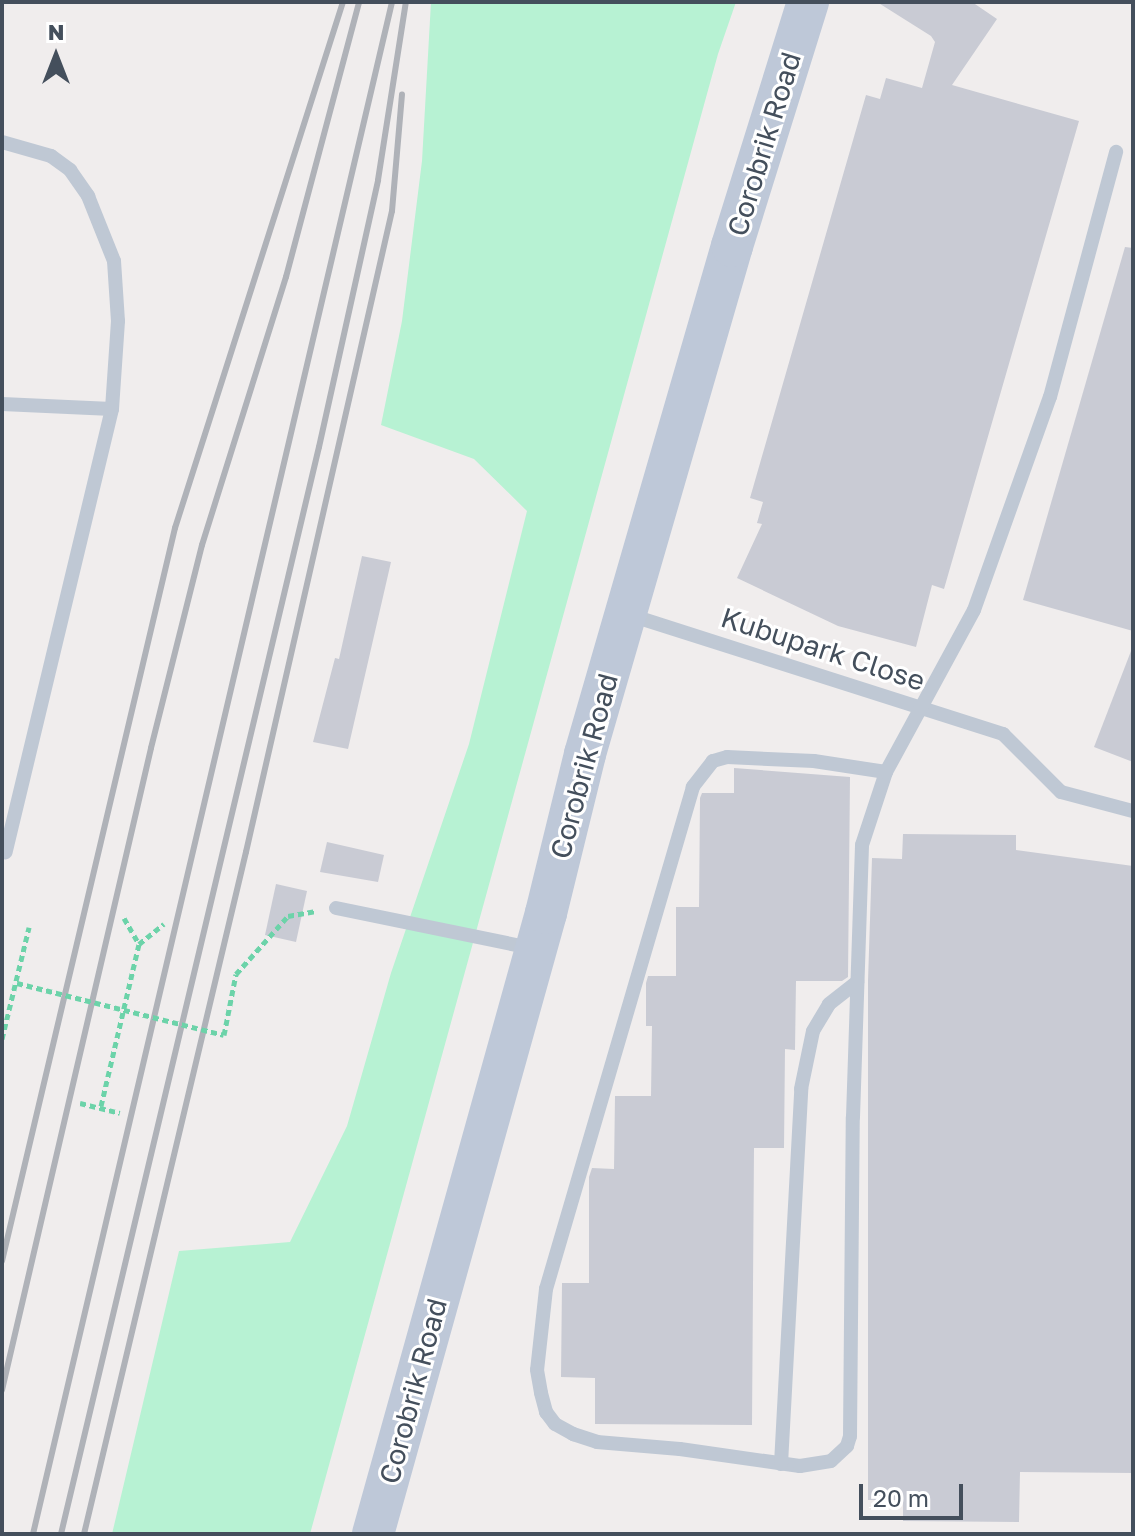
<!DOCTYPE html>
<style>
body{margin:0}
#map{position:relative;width:1135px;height:1536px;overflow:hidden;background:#f0eded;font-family:"Golos Text",sans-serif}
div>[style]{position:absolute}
.green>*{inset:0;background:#b7f2d3}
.building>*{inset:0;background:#c9cbd4}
.path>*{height:5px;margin-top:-2.5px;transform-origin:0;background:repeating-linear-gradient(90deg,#6cd3a9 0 6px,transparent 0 10px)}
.lane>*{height:14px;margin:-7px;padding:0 7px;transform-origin:7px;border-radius:7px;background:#bfc8d4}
.secondary>*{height:42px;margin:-21px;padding:0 21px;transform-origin:21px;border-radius:21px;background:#bec8d8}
.rail>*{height:6px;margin:-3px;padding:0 3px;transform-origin:3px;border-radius:3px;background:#afb2b8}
.path-bridge>*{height:5px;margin-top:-2.5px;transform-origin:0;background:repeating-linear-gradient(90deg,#6cd3a9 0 6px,transparent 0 10px)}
span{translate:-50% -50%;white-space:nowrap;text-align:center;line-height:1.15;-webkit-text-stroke:6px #fff;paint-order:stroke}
.street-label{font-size:28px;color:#444f5c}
.frame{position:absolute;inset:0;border:4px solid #444f5c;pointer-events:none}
.north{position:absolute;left:16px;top:16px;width:80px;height:80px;-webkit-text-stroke:6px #fff;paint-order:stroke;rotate:0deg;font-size:22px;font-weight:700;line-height:32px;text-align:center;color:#444f5c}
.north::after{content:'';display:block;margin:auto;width:28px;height:36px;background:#444f5c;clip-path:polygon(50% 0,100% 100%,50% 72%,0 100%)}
.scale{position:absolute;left:859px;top:1484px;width:104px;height:36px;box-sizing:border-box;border:4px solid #444f5c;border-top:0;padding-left:10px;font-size:24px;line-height:28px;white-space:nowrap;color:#444f5c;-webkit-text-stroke:6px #fff;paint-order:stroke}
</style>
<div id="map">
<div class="green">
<div style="clip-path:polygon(431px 2px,736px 2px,718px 54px,310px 1534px,112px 1534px,179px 1251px,290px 1242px,347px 1126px,391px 973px,469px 744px,527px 511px,474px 459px,381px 425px,402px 321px,422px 161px)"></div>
</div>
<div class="building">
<div style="clip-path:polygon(877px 2px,972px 2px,997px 19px,952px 85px,1079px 121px,944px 589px,932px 585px,916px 647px,838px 626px,737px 578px,762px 524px,757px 523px,763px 502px,750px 498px,866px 95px,880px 99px,886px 78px,922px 88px,935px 42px,931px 36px)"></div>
<div style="clip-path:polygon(1125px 247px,1133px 248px,1133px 631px,1023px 600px)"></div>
<div style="clip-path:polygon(362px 556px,391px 562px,348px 749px,313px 742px,335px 658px,339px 659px)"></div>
<div style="clip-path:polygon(1131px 651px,1133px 651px,1133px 762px,1094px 747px)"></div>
<div style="clip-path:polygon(734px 768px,850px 777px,848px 977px,842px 981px,796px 981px,795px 1050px,785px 1049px,784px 1148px,754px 1148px,752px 1425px,595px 1424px,595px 1378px,561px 1377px,562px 1283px,589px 1283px,589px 1177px,592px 1168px,614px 1169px,615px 1096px,651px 1096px,652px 1026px,646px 1026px,646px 983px,648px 976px,676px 976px,676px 907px,699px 907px,700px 798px,702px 793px,734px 793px)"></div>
<div style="clip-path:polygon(903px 834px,1016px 835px,1016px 850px,1133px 866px,1133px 1473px,1020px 1472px,1019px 1522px,903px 1521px,903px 1500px,868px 1500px,868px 981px,872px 858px,902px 859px)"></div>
<div style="clip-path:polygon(327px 842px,384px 855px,378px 882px,320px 872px)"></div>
<div style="clip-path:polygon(276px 884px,307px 891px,296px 942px,265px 935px)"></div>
</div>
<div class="path">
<div style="left:124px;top:918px;width:30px;rotate:60deg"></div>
<div style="left:139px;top:944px;width:32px;rotate:-39deg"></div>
<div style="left:224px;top:1035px;width:62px;rotate:-78.9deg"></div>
<div style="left:236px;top:974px;width:78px;rotate:-48.1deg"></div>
<div style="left:288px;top:916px;width:27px;rotate:-10deg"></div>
<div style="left:2px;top:1039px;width:115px;rotate:-76.4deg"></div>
<div style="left:80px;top:1103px;width:41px;rotate:14deg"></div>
<div style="left:101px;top:1106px;width:166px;rotate:-76.8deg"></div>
</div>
<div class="lane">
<div style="left:2px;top:142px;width:51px;rotate:15.9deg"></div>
<div style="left:51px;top:156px;width:24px;rotate:36deg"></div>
<div style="left:70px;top:170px;width:32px;rotate:55deg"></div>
<div style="left:88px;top:196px;width:70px;rotate:68.2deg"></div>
<div style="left:114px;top:261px;width:60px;rotate:86.2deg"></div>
<div style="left:118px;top:321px;width:88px;rotate:93.9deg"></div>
<div style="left:112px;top:409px;width:456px;rotate:103.5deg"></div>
<div style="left:2px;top:404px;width:110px;rotate:2.6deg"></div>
<div style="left:630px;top:615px;width:392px;rotate:17.7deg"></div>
<div style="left:1003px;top:734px;width:82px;rotate:45deg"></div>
<div style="left:1061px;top:792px;width:74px;rotate:14.8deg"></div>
<div style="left:886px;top:772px;width:73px;rotate:-171.3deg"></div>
<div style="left:814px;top:761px;width:87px;rotate:-177.4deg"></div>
<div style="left:727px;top:757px;width:15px;rotate:164deg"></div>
<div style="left:713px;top:761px;width:33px;rotate:128deg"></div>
<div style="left:693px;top:787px;width:523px;rotate:106.32deg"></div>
<div style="left:546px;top:1289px;width:81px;rotate:96.3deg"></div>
<div style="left:537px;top:1370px;width:23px;rotate:80deg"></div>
<div style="left:541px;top:1393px;width:20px;rotate:75deg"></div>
<div style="left:546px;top:1412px;width:15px;rotate:53deg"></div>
<div style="left:555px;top:1424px;width:21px;rotate:29deg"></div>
<div style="left:573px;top:1434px;width:25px;rotate:18deg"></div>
<div style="left:597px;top:1442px;width:83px;rotate:4.8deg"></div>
<div style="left:680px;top:1449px;width:121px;rotate:8.1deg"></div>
<div style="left:800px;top:1466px;width:31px;rotate:-9deg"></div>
<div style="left:831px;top:1461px;width:22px;rotate:-43deg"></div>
<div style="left:847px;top:1446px;width:10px;rotate:-73deg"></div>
<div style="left:850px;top:1436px;width:319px;rotate:-89.5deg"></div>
<div style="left:853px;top:1117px;width:272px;rotate:-88.1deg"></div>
<div style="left:862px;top:845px;width:77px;rotate:-71.8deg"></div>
<div style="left:886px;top:772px;width:184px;rotate:-61.5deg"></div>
<div style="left:974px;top:610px;width:226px;rotate:-70.4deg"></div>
<div style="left:1050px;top:397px;width:254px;rotate:-74.9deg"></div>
<div style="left:336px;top:908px;width:199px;rotate:11.6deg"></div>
<div style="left:781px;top:1464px;width:376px;rotate:-86.9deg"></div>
<div style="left:801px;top:1089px;width:59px;rotate:-78.3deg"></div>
<div style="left:813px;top:1031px;width:31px;rotate:-59deg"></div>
<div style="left:829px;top:1004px;width:36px;rotate:-38deg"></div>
</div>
<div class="secondary">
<div style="left:373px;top:1534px;width:645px;rotate:-74.43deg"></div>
<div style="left:546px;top:913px;width:164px;rotate:-76.2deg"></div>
<div style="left:585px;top:754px;width:529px;rotate:-73.86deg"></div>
<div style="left:732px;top:246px;width:256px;rotate:-72.7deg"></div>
</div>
<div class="rail">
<div style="left:2px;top:1261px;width:753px;rotate:-76.72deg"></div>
<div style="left:175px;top:528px;width:552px;rotate:-72.29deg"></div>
<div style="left:2px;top:1390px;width:659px;rotate:-76.93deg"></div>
<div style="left:151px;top:748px;width:209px;rotate:-75.9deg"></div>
<div style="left:202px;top:545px;width:281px;rotate:-72.6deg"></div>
<div style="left:286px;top:277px;width:285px;rotate:-75.1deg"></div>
<div style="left:33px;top:1534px;width:1574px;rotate:-76.81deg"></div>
<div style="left:61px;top:1534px;width:1117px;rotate:-76.65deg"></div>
<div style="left:319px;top:447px;width:273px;rotate:-77.5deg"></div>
<div style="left:378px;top:180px;width:180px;rotate:-81.1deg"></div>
<div style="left:84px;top:1534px;width:701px;rotate:-76.64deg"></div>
<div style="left:246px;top:852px;width:657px;rotate:-77.17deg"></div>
<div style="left:392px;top:211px;width:117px;rotate:-85.1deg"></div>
</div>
<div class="path-bridge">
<div style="left:17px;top:983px;width:213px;rotate:14.1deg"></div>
</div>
<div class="street-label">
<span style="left:764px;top:144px;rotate:-73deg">Corobrik Road</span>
<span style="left:823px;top:649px;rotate:18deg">Kubupark Close</span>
<span style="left:584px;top:766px;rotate:-75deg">Corobrik Road</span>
<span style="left:413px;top:1391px;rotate:-75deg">Corobrik Road</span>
</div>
<div class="frame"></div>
<div class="north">N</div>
<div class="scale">20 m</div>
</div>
